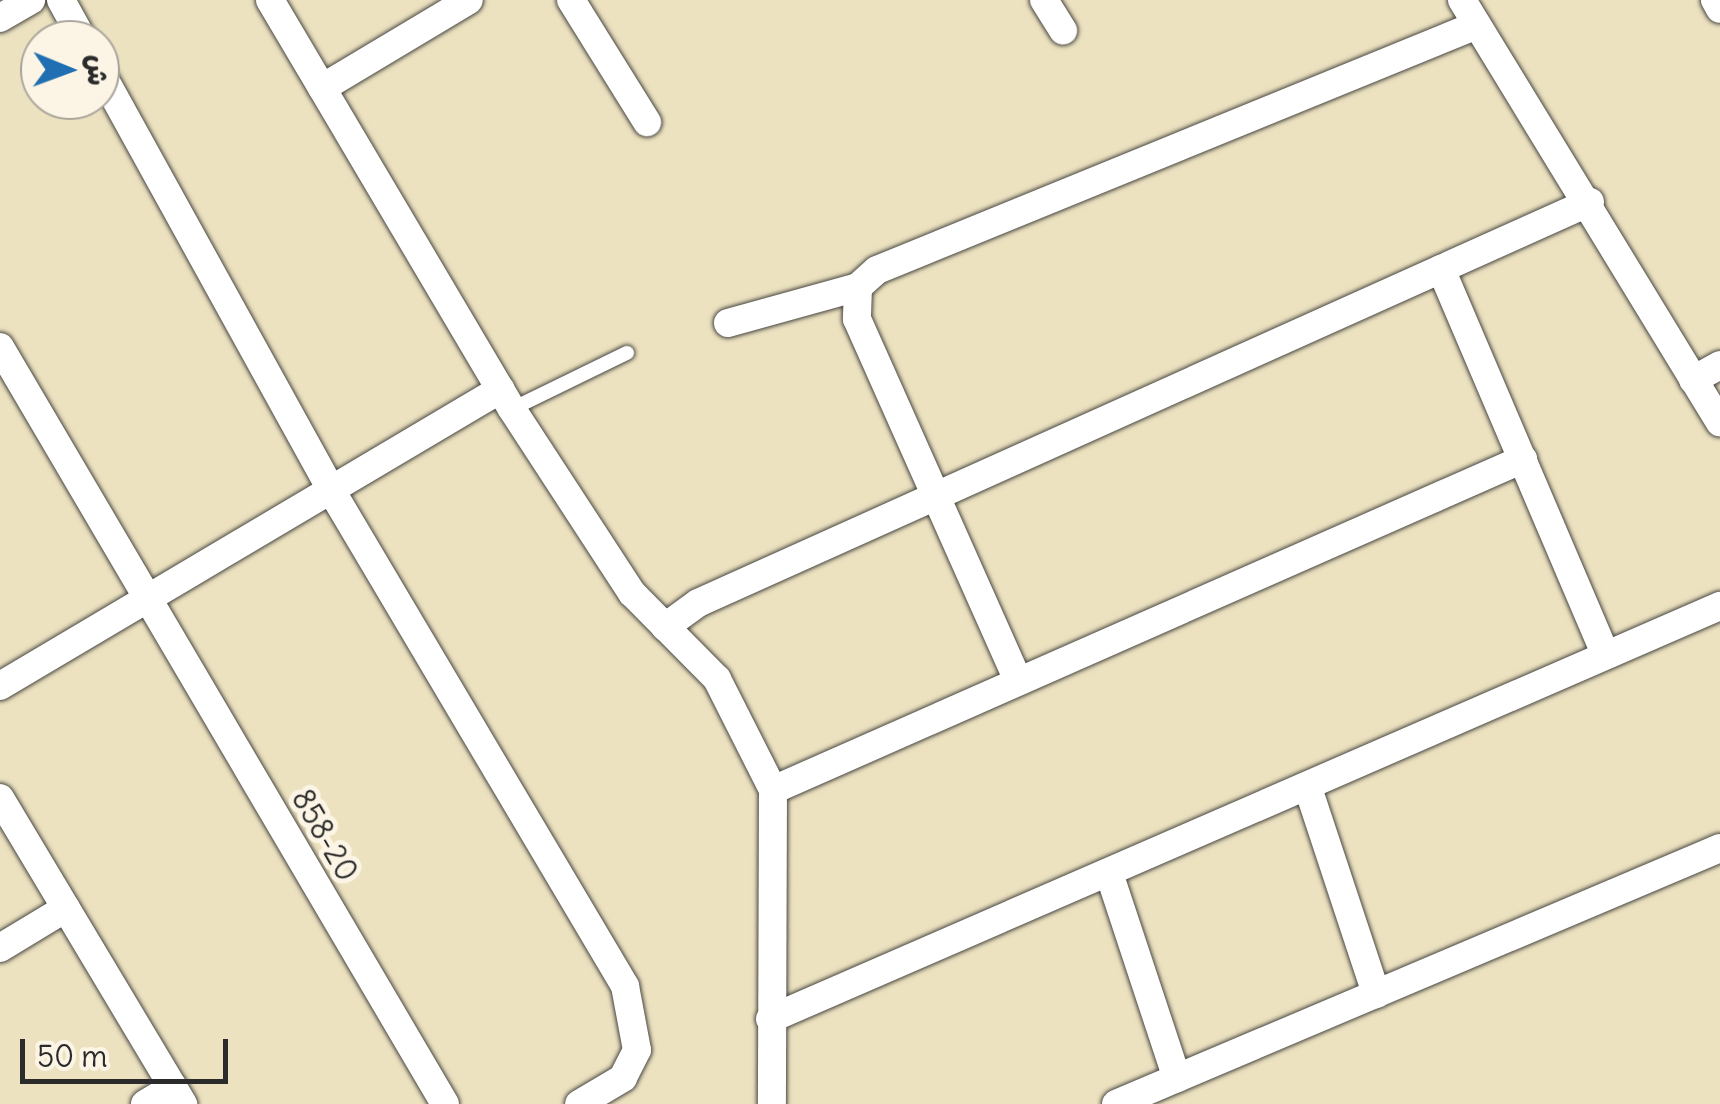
<!DOCTYPE html>
<meta charset="utf-8">
<style>
body{margin:0}
#map{position:relative;width:1720px;height:1104px;overflow:hidden;background:#ece2c0;font-family:Delius,"Playpen Sans Arabic",sans-serif}
div>[style]{position:absolute}
.roads{filter:drop-shadow(0 0 2px #484641) drop-shadow(0 0 2px #484641)}
.lane>*{height:14px;margin:-7px;padding:0 7px;transform-origin:7px;border-radius:7px;background:#fff}
.street>*{height:28px;margin:-14px;padding:0 14px;transform-origin:14px;border-radius:14px;background:#fff}
span{translate:-50% -50%;white-space:nowrap;text-align:center;line-height:1.15;-webkit-text-stroke:10px #fcf5e5;paint-order:stroke}
.street-label{font-size:30px;color:#2b2b2b}
.north{position:absolute;left:20px;top:20px;width:100px;height:100px;box-sizing:border-box;background:#fcf5e5;border:2px solid #a8a49b;border-radius:50%;rotate:91deg;font-size:28px;font-weight:700;line-height:40px;text-align:center;color:#2b2b2b}
.north::after{content:'';display:block;margin:auto;width:35px;height:45px;background:#1f6fb2;clip-path:polygon(50% 0,100% 100%,50% 72%,0 100%)}
.scale{position:absolute;left:20px;top:1039px;width:208px;height:45px;box-sizing:border-box;border:5px solid #2b2b2b;border-top:0;padding-left:12px;font-size:30px;line-height:35px;white-space:nowrap;color:#2b2b2b;-webkit-text-stroke:8px #fcf5e5;paint-order:stroke}
</style>
<div id="map">
<div class="roads">
<div class="lane">
<div style="left:512px;top:409px;width:128px;rotate:-26deg"></div>
</div>
<div class="street">
<div style="left:61px;top:0;width:46px;rotate:61.2deg"></div>
<div style="left:270px;top:0;width:475px;rotate:59.4deg"></div>
<div style="left:512px;top:409px;width:220px;rotate:56.9deg"></div>
<div style="left:632px;top:593px;width:121px;rotate:45.3deg"></div>
<div style="left:717px;top:679px;width:124px;rotate:63.2deg"></div>
<div style="left:773px;top:790px;width:314px;rotate:90.2deg"></div>
<div style="left:571px;top:0;width:144px;rotate:58.1deg"></div>
<div style="left:1044px;top:0;width:36px;rotate:58deg"></div>
<div style="left:1462px;top:0;width:495px;rotate:58.6deg"></div>
<div style="left:1715px;top:0;width:10px;rotate:61deg"></div>
<div style="left:0;top:18px;width:36px;rotate:-30deg"></div>
<div style="left:100px;top:71px;width:478px;rotate:61.1deg"></div>
<div style="left:331px;top:490px;width:577px;rotate:59.34deg"></div>
<div style="left:625px;top:986px;width:65px;rotate:79.4deg"></div>
<div style="left:637px;top:1050px;width:31px;rotate:117deg"></div>
<div style="left:623px;top:1078px;width:51px;rotate:149.4deg"></div>
<div style="left:322px;top:88px;width:171px;rotate:-30.9deg"></div>
<div style="left:1441px;top:269px;width:415px;rotate:66.9deg"></div>
<div style="left:858px;top:287px;width:32px;rotate:92deg"></div>
<div style="left:857px;top:319px;width:393px;rotate:66deg"></div>
<div style="left:728px;top:323px;width:135px;rotate:-15.5deg"></div>
<div style="left:858px;top:287px;width:25px;rotate:-42deg"></div>
<div style="left:877px;top:270px;width:648px;rotate:-22.21deg"></div>
<div style="left:0;top:347px;width:878px;rotate:59.55deg"></div>
<div style="left:1693px;top:380px;width:31px;rotate:-29deg"></div>
<div style="left:665px;top:627px;width:41px;rotate:-36deg"></div>
<div style="left:698px;top:603px;width:978px;rotate:-24.21deg"></div>
<div style="left:0;top:686px;width:582px;rotate:-30.66deg"></div>
<div style="left:773px;top:790px;width:820px;rotate:-23.81deg"></div>
<div style="left:1309px;top:791px;width:214px;rotate:71.7deg"></div>
<div style="left:0;top:798px;width:357px;rotate:59.1deg"></div>
<div style="left:1110px;top:876px;width:213px;rotate:71.7deg"></div>
<div style="left:0;top:948px;width:77px;rotate:-31.2deg"></div>
<div style="left:770px;top:1019px;width:1036px;rotate:-23.5deg"></div>
<div style="left:145px;top:1104px;width:33px;rotate:-31deg"></div>
<div style="left:1116px;top:1104px;width:656px;rotate:-22.97deg"></div>
</div>
</div>
<div class="street-label">
<span style="left:325px;top:835px;rotate:60deg">858-20</span>
</div>
<div class="north">ش</div>
<div class="scale">50 m</div>
</div>
